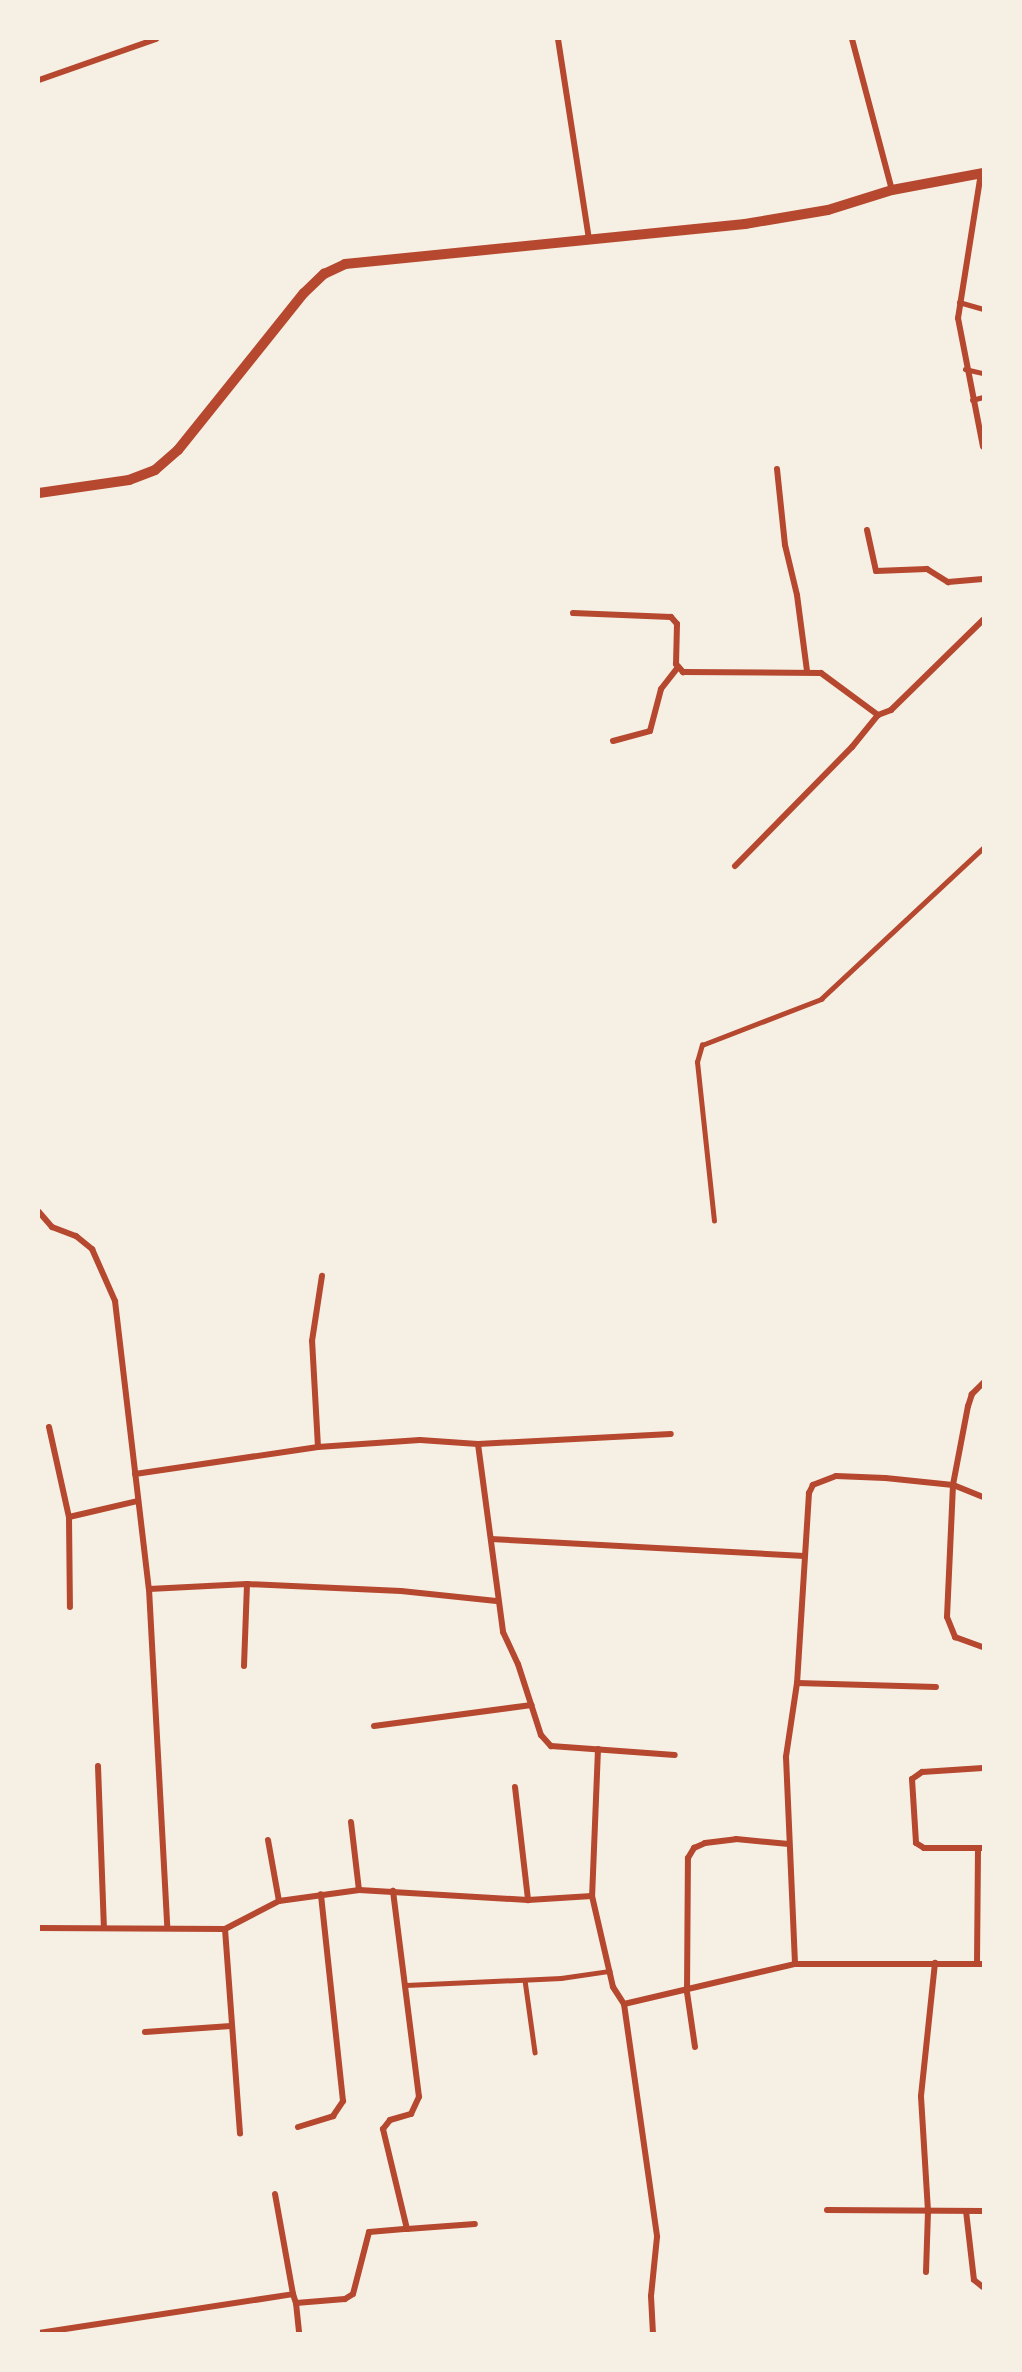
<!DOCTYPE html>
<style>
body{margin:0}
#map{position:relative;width:1022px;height:2372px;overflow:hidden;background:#f6efe4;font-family:"Zilla Slab",serif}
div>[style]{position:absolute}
.service>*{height:4.5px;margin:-2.25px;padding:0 2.25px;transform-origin:2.25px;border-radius:2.25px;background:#b5482f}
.minor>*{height:6px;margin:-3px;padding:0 3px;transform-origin:3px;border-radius:3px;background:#b5482f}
.tertiary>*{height:10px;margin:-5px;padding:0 5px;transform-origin:5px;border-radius:5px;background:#b5482f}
span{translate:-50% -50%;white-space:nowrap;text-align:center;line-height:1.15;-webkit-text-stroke:6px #f6efe4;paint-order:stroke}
.frame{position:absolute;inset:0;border:40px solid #f6efe4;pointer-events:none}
</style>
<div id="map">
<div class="service">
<div style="left:959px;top:302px;width:25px;rotate:16deg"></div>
<div style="left:965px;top:369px;width:18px;rotate:13deg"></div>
<div style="left:972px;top:400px;width:11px;rotate:-15deg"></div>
<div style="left:714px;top:1221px;width:160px;rotate:-96.1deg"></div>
<div style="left:697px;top:1062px;width:18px;rotate:-74deg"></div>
<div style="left:702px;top:1045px;width:128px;rotate:-21.1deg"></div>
<div style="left:821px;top:999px;width:221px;rotate:-43deg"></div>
<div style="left:525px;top:1980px;width:73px;rotate:82.1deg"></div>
<div style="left:406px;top:1985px;width:155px;rotate:-2.6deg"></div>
<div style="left:561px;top:1978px;width:49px;rotate:-8.3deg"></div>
</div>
<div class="minor">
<div style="left:558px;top:39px;width:203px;rotate:81.2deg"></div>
<div style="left:852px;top:39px;width:156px;rotate:75.2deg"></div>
<div style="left:39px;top:80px;width:124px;rotate:-19.3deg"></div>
<div style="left:981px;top:173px;width:147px;rotate:99deg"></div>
<div style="left:958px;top:318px;width:131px;rotate:79deg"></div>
<div style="left:777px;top:469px;width:76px;rotate:84deg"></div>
<div style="left:785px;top:545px;width:51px;rotate:76.5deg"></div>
<div style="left:797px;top:595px;width:77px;rotate:82.5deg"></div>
<div style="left:867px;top:530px;width:42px;rotate:77.6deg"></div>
<div style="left:876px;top:571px;width:51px;rotate:-2.2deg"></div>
<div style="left:927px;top:569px;width:25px;rotate:32deg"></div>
<div style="left:948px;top:582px;width:35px;rotate:-5deg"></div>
<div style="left:573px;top:613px;width:98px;rotate:2.3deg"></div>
<div style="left:671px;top:617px;width:9px;rotate:49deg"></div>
<div style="left:677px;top:624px;width:40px;rotate:91.4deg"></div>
<div style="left:676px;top:664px;width:11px;rotate:49deg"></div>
<div style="left:683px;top:672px;width:138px;rotate:0.4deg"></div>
<div style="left:821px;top:673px;width:71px;rotate:36.4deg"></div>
<div style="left:878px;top:715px;width:14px;rotate:-21deg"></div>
<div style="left:891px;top:710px;width:129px;rotate:-44.4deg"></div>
<div style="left:613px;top:741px;width:38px;rotate:-15deg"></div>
<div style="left:650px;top:731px;width:43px;rotate:-75.3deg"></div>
<div style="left:661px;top:689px;width:28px;rotate:-52deg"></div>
<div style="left:735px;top:866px;width:167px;rotate:-45.5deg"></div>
<div style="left:852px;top:747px;width:41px;rotate:-50.9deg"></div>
<div style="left:39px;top:1212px;width:20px;rotate:49deg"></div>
<div style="left:52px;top:1227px;width:26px;rotate:21deg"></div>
<div style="left:76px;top:1236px;width:21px;rotate:39deg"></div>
<div style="left:92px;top:1249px;width:57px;rotate:66.1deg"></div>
<div style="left:115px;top:1301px;width:290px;rotate:83.3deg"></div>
<div style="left:149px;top:1589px;width:337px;rotate:86.9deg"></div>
<div style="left:983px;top:1383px;width:16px;rotate:135deg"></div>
<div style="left:972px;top:1394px;width:13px;rotate:108deg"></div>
<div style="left:968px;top:1406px;width:80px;rotate:100.8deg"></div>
<div style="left:953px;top:1485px;width:132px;rotate:92.6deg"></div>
<div style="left:947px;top:1617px;width:22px;rotate:68deg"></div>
<div style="left:955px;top:1637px;width:30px;rotate:20deg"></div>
<div style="left:49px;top:1427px;width:92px;rotate:77.5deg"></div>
<div style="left:69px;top:1517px;width:71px;rotate:-13.1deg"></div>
<div style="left:478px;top:1444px;width:193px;rotate:-3deg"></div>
<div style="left:318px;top:1447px;width:106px;rotate:-93.2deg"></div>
<div style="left:312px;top:1341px;width:66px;rotate:-81.3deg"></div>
<div style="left:135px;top:1474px;width:185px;rotate:-8.4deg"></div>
<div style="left:318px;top:1447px;width:102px;rotate:-3.9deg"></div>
<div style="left:420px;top:1440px;width:58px;rotate:3.9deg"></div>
<div style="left:478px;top:1444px;width:190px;rotate:82.4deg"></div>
<div style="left:503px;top:1632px;width:35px;rotate:65deg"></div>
<div style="left:518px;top:1664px;width:75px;rotate:72.1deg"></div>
<div style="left:541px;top:1735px;width:15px;rotate:48deg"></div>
<div style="left:551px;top:1746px;width:124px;rotate:4.2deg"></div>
<div style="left:983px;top:1497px;width:32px;rotate:-158deg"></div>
<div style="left:953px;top:1485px;width:68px;rotate:-174.1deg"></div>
<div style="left:885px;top:1478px;width:49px;rotate:-177.7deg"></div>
<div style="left:836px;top:1476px;width:25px;rotate:159deg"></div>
<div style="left:813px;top:1485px;width:9px;rotate:117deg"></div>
<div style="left:809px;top:1493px;width:190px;rotate:93.6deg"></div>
<div style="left:797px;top:1683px;width:75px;rotate:98.5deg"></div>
<div style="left:786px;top:1757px;width:207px;rotate:87.5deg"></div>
<div style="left:795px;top:1964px;width:188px"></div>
<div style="left:69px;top:1517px;width:90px;rotate:89.4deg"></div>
<div style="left:491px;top:1539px;width:314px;rotate:3.1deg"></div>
<div style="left:149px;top:1589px;width:98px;rotate:-2.9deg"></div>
<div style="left:247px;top:1584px;width:154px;rotate:2.6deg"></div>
<div style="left:401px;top:1591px;width:96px;rotate:6deg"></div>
<div style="left:244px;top:1666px;width:82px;rotate:-87.9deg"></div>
<div style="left:797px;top:1683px;width:139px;rotate:1.6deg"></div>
<div style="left:374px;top:1726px;width:159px;rotate:-7.6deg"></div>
<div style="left:598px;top:1749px;width:147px;rotate:92.3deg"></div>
<div style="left:592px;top:1896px;width:93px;rotate:77deg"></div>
<div style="left:613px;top:1987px;width:20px;rotate:57deg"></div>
<div style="left:624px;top:2004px;width:235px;rotate:81.9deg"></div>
<div style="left:657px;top:2237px;width:59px;rotate:95.8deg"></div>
<div style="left:651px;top:2296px;width:37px;rotate:87deg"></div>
<div style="left:98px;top:1766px;width:161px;rotate:87.9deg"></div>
<div style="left:983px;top:1768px;width:61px;rotate:176.2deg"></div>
<div style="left:922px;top:1772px;width:12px;rotate:145deg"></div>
<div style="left:912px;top:1779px;width:64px;rotate:86.4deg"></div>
<div style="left:916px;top:1843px;width:9px;rotate:32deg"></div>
<div style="left:924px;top:1848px;width:59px"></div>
<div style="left:515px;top:1787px;width:114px;rotate:83.4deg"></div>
<div style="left:351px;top:1822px;width:68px;rotate:83.3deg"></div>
<div style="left:268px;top:1840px;width:62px;rotate:79.8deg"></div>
<div style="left:39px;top:1928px;width:186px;rotate:0.3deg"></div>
<div style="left:225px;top:1929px;width:61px;rotate:-27.4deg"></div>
<div style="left:279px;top:1901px;width:81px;rotate:-7.8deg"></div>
<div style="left:359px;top:1890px;width:169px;rotate:3.4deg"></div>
<div style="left:528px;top:1900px;width:64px;rotate:-3.6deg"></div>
<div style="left:225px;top:1929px;width:205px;rotate:85.8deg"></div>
<div style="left:977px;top:1964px;width:115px;rotate:-89.5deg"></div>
<div style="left:624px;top:2004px;width:176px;rotate:-13.2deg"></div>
<div style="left:145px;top:2032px;width:86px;rotate:-4deg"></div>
<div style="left:695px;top:2047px;width:56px;rotate:-98.3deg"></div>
<div style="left:687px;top:1992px;width:134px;rotate:-89.6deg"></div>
<div style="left:688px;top:1858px;width:12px;rotate:-59deg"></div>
<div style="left:694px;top:1848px;width:12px;rotate:-24deg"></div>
<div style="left:705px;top:1843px;width:31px;rotate:-7deg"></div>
<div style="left:736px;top:1839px;width:53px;rotate:5.4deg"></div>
<div style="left:298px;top:2127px;width:37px;rotate:-17deg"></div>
<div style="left:333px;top:2116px;width:18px;rotate:-56deg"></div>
<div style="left:343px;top:2101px;width:208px;rotate:-96.1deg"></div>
<div style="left:275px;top:2194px;width:102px;rotate:79.8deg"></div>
<div style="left:827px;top:2210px;width:156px;rotate:0.4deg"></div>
<div style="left:966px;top:2211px;width:69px;rotate:83.4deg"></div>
<div style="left:974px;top:2280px;width:11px;rotate:38deg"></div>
<div style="left:407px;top:2229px;width:68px;rotate:-4.2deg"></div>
<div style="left:926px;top:2272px;width:61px;rotate:-88.1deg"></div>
<div style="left:928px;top:2211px;width:115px;rotate:-93.5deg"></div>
<div style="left:921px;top:2096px;width:134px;rotate:-84deg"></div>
<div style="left:296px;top:2303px;width:30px;rotate:84deg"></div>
<div style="left:39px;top:2333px;width:257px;rotate:-8.7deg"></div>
<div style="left:293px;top:2294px;width:9px;rotate:72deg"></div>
<div style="left:296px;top:2303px;width:49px;rotate:-4.7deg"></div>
<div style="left:345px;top:2299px;width:9px;rotate:-32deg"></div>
<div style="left:353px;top:2294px;width:64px;rotate:-75.5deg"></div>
<div style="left:369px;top:2232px;width:38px;rotate:-5deg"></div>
<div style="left:407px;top:2229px;width:103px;rotate:-103.5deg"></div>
<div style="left:383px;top:2129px;width:11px;rotate:-52deg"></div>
<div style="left:390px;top:2120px;width:22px;rotate:-16deg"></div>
<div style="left:411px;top:2114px;width:19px;rotate:-65deg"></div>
<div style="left:419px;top:2097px;width:208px;rotate:-97.2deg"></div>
</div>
<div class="tertiary">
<div style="left:39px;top:493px;width:91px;rotate:-8.2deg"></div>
<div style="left:129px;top:480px;width:28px;rotate:-21deg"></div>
<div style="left:155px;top:470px;width:30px;rotate:-41deg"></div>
<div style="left:178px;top:450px;width:201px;rotate:-51.3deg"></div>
<div style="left:304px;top:293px;width:28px;rotate:-44deg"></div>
<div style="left:324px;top:274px;width:23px;rotate:-25deg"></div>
<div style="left:345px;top:264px;width:402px;rotate:-5.7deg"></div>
<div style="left:745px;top:224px;width:84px;rotate:-9.6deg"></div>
<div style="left:828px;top:210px;width:67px;rotate:-17.4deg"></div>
<div style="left:892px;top:190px;width:93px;rotate:-10.6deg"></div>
</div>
<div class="frame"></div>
</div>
